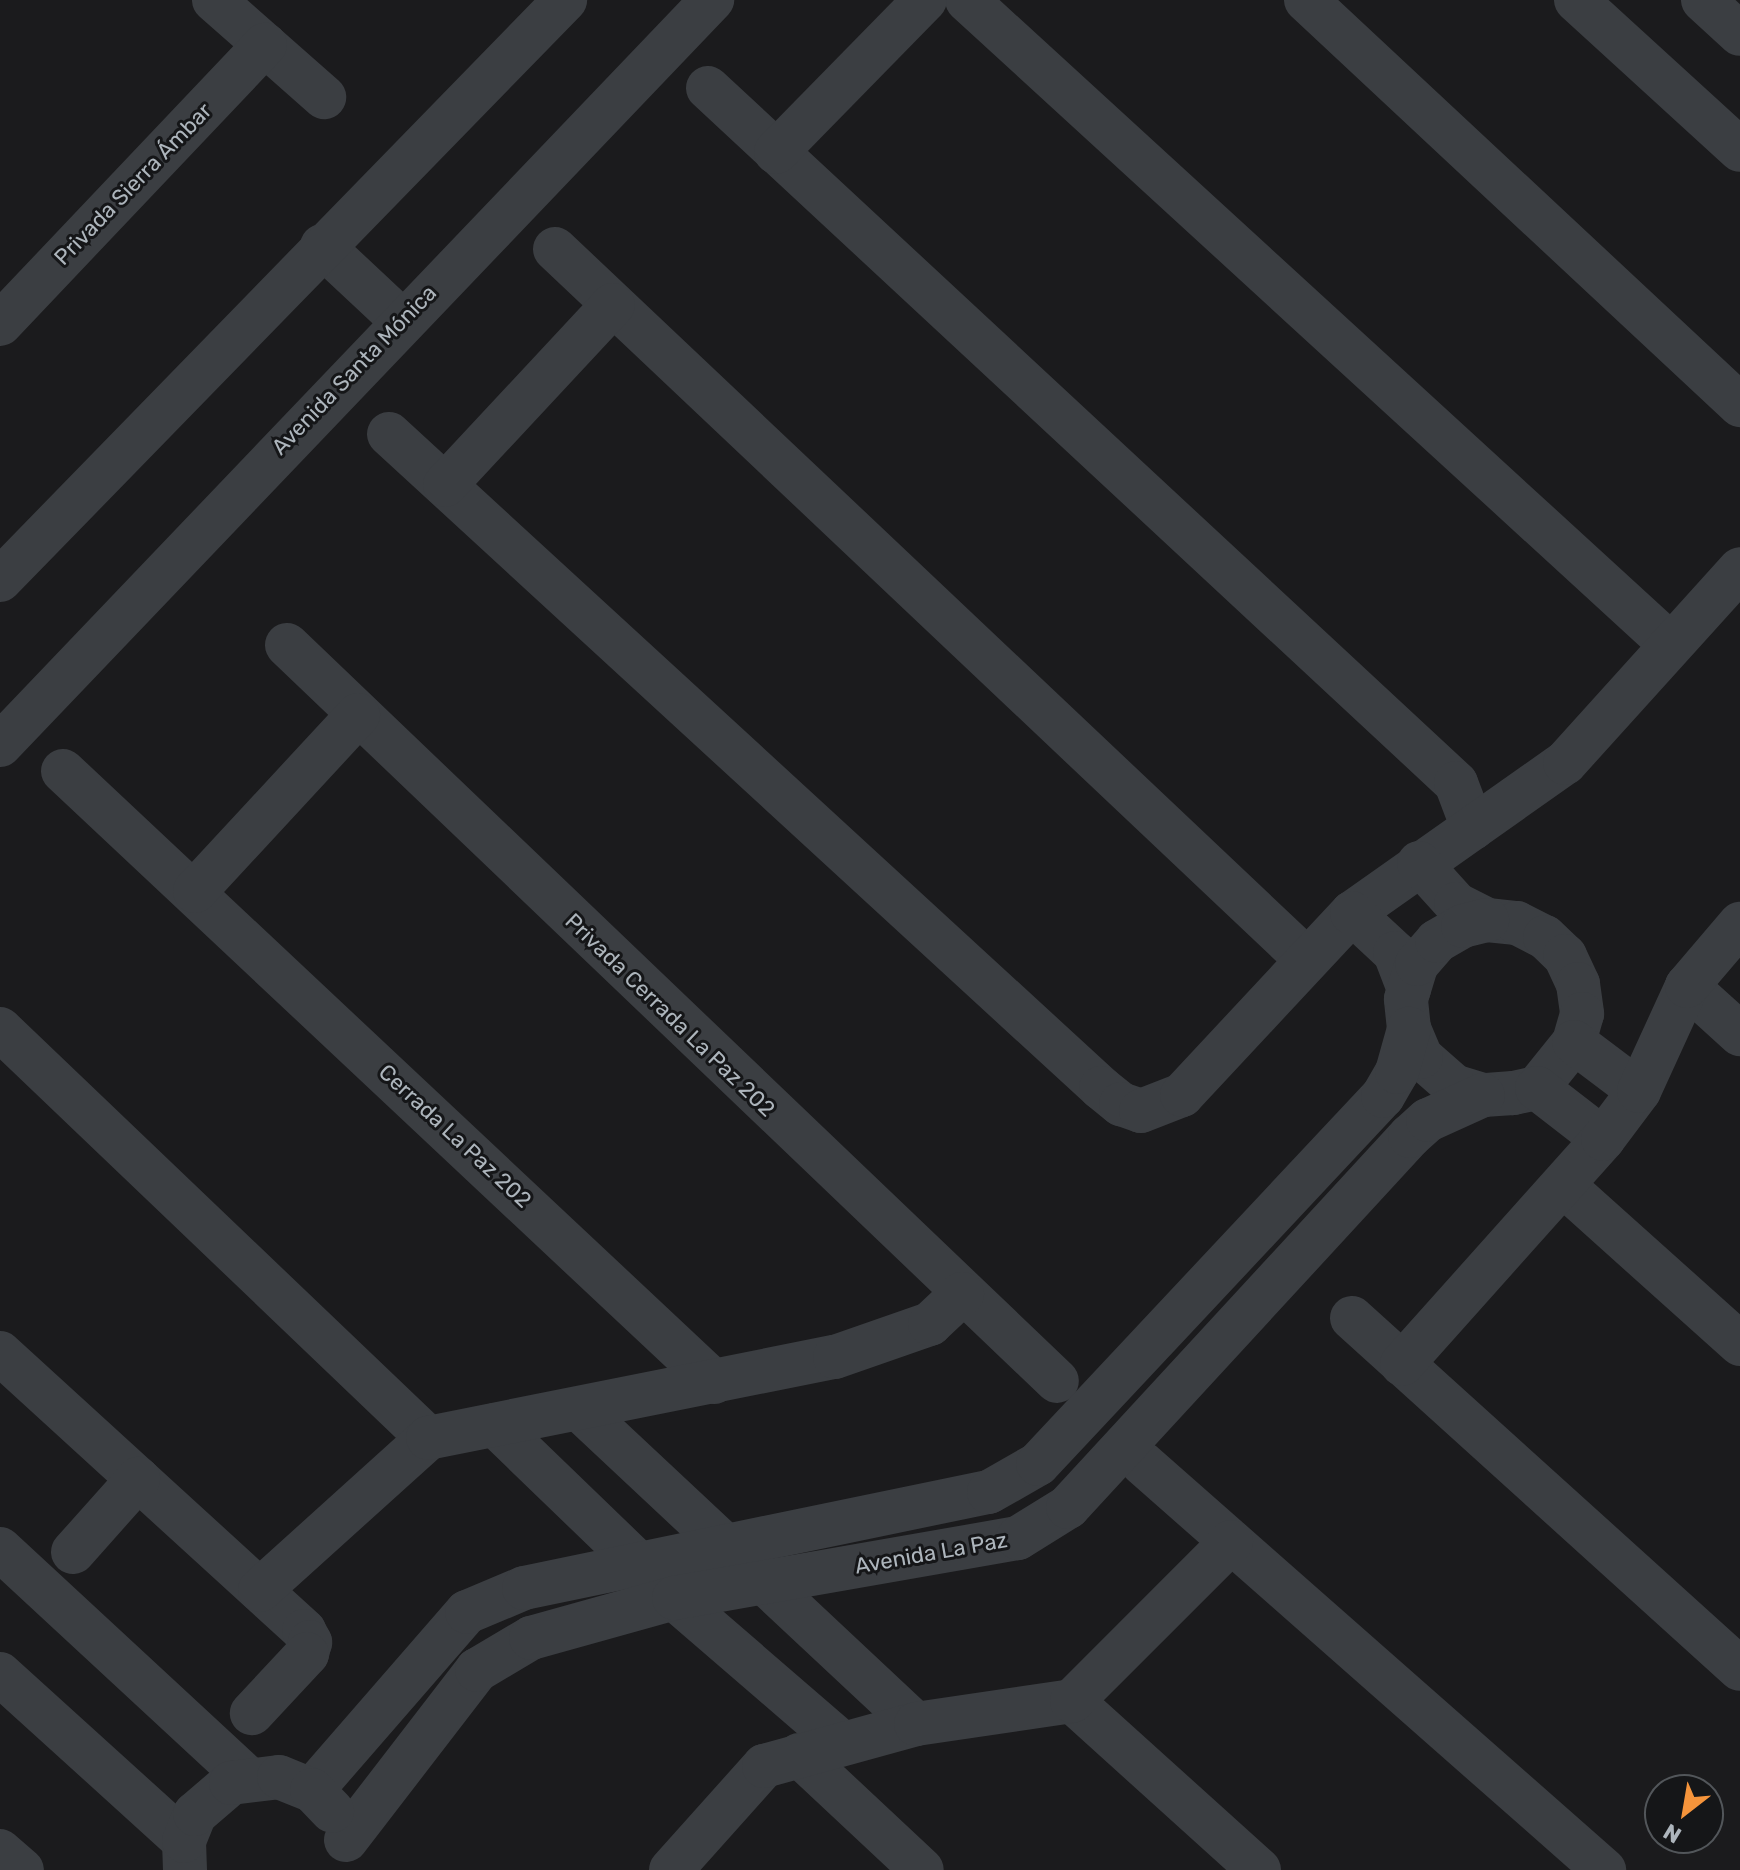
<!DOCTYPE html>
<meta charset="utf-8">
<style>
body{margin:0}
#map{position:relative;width:1740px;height:1870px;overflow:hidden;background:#1b1b1d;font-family:Rubik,sans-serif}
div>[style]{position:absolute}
.minor>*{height:44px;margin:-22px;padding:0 22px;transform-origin:22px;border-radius:22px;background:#3b3e42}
span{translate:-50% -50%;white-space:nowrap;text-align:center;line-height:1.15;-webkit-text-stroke:6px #151618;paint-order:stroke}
.street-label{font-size:22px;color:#adb5bc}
.north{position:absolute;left:1644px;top:1774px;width:80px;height:80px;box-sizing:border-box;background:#151618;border:2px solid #52565a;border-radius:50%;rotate:211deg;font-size:22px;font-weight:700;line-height:32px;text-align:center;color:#adb5bc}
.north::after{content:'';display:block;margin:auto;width:28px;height:36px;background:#f5943b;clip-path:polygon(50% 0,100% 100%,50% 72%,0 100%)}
</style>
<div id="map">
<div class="minor">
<div style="left:214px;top:0;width:147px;rotate:41.4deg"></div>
<div style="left:967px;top:0;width:953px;rotate:42.49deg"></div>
<div style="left:1306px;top:0;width:594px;rotate:43.02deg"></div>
<div style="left:1576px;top:0;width:222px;rotate:42.4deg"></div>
<div style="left:1703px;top:0;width:50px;rotate:42.6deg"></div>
<div style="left:708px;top:88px;width:1021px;rotate:42.9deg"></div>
<div style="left:1456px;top:783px;width:48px;rotate:69.3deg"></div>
<div style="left:776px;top:152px;width:213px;rotate:-45.6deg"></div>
<div style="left:322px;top:246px;width:108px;rotate:43.1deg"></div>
<div style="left:555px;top:249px;width:1035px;rotate:43.39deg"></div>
<div style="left:0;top:324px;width:385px;rotate:-46.5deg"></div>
<div style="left:389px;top:434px;width:967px;rotate:42.57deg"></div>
<div style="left:1101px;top:1088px;width:26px;rotate:39deg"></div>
<div style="left:1121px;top:1104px;width:21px;rotate:19deg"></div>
<div style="left:1141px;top:1111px;width:44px;rotate:-21.3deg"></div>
<div style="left:1182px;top:1095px;width:249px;rotate:-47deg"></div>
<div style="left:1352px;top:913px;width:261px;rotate:-35.2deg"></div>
<div style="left:1565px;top:763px;width:261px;rotate:-47.9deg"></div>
<div style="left:445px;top:485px;width:246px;rotate:-47deg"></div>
<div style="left:0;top:580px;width:810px;rotate:-45.75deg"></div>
<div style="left:287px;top:645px;width:1065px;rotate:43.71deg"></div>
<div style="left:0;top:745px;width:1031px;rotate:-46.3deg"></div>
<div style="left:63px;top:771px;width:893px;rotate:43.18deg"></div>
<div style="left:1419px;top:863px;width:55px;rotate:47.9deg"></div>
<div style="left:1456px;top:904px;width:35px;rotate:27deg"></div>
<div style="left:195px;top:891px;width:240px;rotate:-47.2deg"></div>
<div style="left:1352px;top:913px;width:59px;rotate:42.9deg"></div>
<div style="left:1395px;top:953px;width:39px;rotate:69deg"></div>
<div style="left:1487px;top:920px;width:30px;rotate:6deg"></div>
<div style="left:1517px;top:923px;width:31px;rotate:27deg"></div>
<div style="left:1545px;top:937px;width:28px;rotate:44deg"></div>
<div style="left:1565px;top:956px;width:31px;rotate:65deg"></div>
<div style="left:1578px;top:984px;width:30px;rotate:82deg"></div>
<div style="left:1582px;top:1014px;width:29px;rotate:106deg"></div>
<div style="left:1574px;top:1042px;width:59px;rotate:128.8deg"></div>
<div style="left:1537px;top:1088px;width:25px;rotate:168deg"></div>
<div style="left:1513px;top:1093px;width:30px;rotate:176deg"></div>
<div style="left:1483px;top:1095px;width:30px;rotate:-163deg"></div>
<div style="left:1454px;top:1086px;width:44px;rotate:-138.7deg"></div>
<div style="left:1421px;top:1057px;width:30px;rotate:-113deg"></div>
<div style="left:1409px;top:1029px;width:30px;rotate:-96deg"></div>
<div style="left:1406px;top:999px;width:37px;rotate:-73deg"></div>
<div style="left:1417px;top:964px;width:30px;rotate:-49deg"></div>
<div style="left:1437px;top:941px;width:30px;rotate:-30deg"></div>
<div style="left:1463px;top:926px;width:25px;rotate:-14deg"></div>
<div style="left:1687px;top:986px;width:72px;rotate:42.2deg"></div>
<div style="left:0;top:1029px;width:592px;rotate:43.7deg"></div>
<div style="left:1574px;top:1042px;width:81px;rotate:37deg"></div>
<div style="left:1537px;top:1088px;width:83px;rotate:37.7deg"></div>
<div style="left:1563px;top:1185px;width:238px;rotate:41.9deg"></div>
<div style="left:1352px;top:1318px;width:523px;rotate:42.13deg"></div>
<div style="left:0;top:1353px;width:412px;rotate:42.4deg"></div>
<div style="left:304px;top:1631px;width:13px;rotate:61deg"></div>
<div style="left:310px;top:1642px;width:12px;rotate:104deg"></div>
<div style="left:307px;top:1654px;width:81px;rotate:133deg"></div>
<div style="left:1402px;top:1364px;width:302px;rotate:-48.2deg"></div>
<div style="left:1603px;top:1139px;width:60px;rotate:-53.1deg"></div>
<div style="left:1639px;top:1091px;width:115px;rotate:-65.4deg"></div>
<div style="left:1687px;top:986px;width:82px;rotate:-49.5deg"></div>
<div style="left:579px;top:1409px;width:461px;rotate:43.1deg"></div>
<div style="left:495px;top:1425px;width:249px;rotate:44deg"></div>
<div style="left:674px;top:1598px;width:222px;rotate:40.8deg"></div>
<div style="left:1142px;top:1463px;width:616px;rotate:41.38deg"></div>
<div style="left:0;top:1549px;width:337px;rotate:42.8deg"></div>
<div style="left:73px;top:1552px;width:98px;rotate:-48.3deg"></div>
<div style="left:260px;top:1590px;width:227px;rotate:-42.1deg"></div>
<div style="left:428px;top:1438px;width:415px;rotate:-11.3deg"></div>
<div style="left:835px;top:1357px;width:101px;rotate:-19.2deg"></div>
<div style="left:930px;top:1324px;width:44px;rotate:-43.2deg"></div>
<div style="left:0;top:1674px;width:248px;rotate:42.2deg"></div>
<div style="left:1072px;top:1701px;width:252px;rotate:42.1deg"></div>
<div style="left:799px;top:1755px;width:168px;rotate:43.1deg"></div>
<div style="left:312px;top:1790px;width:236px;rotate:-49deg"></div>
<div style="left:467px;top:1612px;width:62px;rotate:-22.8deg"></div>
<div style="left:524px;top:1588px;width:475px;rotate:-11.7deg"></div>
<div style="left:989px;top:1492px;width:56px;rotate:-29.7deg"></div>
<div style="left:1038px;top:1464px;width:504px;rotate:-46.85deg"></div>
<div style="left:1383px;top:1096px;width:28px;rotate:-60deg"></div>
<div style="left:1397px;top:1072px;width:45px;rotate:-74.4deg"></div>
<div style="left:346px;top:1840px;width:215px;rotate:-52.4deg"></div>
<div style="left:477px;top:1670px;width:63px;rotate:-30.7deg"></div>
<div style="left:531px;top:1638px;width:148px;rotate:-15.6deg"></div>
<div style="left:674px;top:1598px;width:349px;rotate:-9.9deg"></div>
<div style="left:1018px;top:1538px;width:59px;rotate:-31.8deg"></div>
<div style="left:1068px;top:1507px;width:505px;rotate:-47.33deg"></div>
<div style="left:1410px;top:1136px;width:24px;rotate:-42deg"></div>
<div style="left:1428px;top:1120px;width:60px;rotate:-24.4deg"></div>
<div style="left:0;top:1851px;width:29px;rotate:41deg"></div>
<div style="left:185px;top:1870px;width:29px;rotate:-92deg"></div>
<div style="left:184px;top:1841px;width:29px;rotate:-68deg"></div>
<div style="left:195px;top:1814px;width:48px;rotate:-40.7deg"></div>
<div style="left:231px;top:1783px;width:48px;rotate:-7.1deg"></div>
<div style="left:279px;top:1777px;width:35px;rotate:22deg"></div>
<div style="left:312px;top:1790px;width:29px;rotate:46deg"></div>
<div style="left:671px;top:1870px;width:140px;rotate:-48.2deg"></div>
<div style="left:764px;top:1766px;width:158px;rotate:-15.4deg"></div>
<div style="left:916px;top:1724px;width:158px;rotate:-8.4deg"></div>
<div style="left:1072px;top:1701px;width:225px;rotate:-45deg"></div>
</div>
<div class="street-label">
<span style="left:133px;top:184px;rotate:-46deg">Privada Sierra Ámbar</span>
<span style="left:354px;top:370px;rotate:-46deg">Avenida Santa Mónica</span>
<span style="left:670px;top:1015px;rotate:44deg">Privada Cerrada La Paz 202</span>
<span style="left:455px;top:1136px;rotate:43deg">Cerrada La Paz 202</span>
<span style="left:931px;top:1553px;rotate:-10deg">Avenida La Paz</span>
</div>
<div class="north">N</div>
</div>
